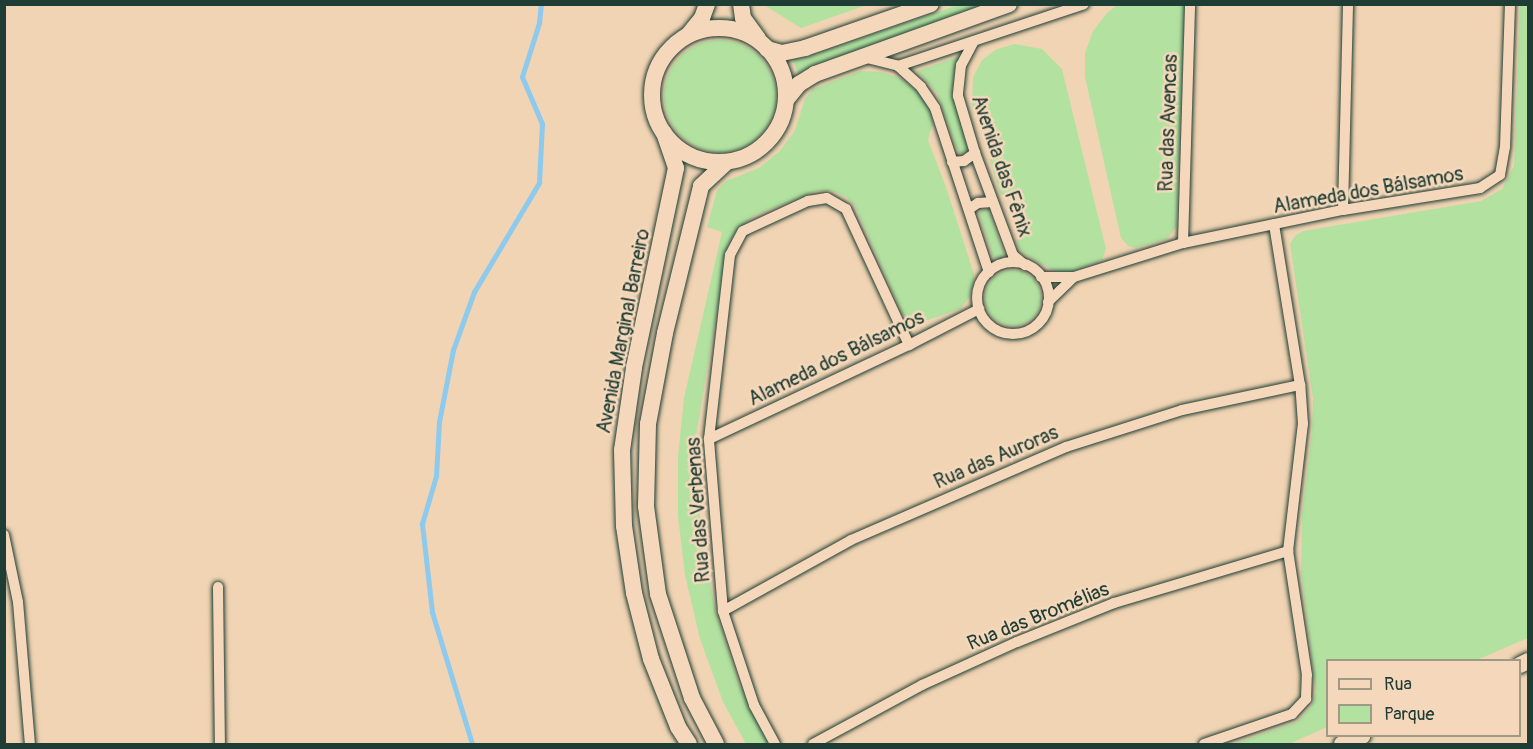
<!DOCTYPE html>
<meta charset="utf-8">
<style>
body{margin:0}
#map{position:relative;width:1533px;height:749px;overflow:hidden;background:#f1d4b3;font-family:Pangolin,sans-serif}
div>[style]{position:absolute}
.green>*{inset:0;background:#b3e2a0}
.round{border-radius:50%}
.stream>*{height:4.5px;margin:-2.25px;padding:0 2.25px;transform-origin:2.25px;border-radius:2.25px;background:#8dcaed}
.roads{filter:drop-shadow(0 0 2px #1f3d34) drop-shadow(0 0 2px #1f3d34)}
.street>*{height:10px;margin:-5px;padding:0 5px;transform-origin:5px;border-radius:5px;background:#f5d8bb}
.street>.ring{margin:-5px;padding:0;box-sizing:content-box;background:none;border:10px solid #f5d8bb;border-radius:50%}
.secondary>*{height:16px;margin:-8px;padding:0 8px;transform-origin:8px;border-radius:8px;background:#f5d8bb}
.secondary>.ring{margin:-8px;padding:0;box-sizing:content-box;background:none;border:16px solid #f5d8bb;border-radius:50%}
span{translate:-50% -50%;white-space:nowrap;text-align:center;line-height:1.15;-webkit-text-stroke:5px #f5d8bb;paint-order:stroke}
.street-label{font-size:20px;color:#1f3d34}
.frame{position:absolute;inset:0;border:6px solid #1f3d34;pointer-events:none}
.legend{position:absolute;left:1326px;top:659px;width:195px;height:78px;box-sizing:border-box;background:#f5d8bb;border:2px solid #9f9a85;margin:0;padding:8px 10px;list-style:none;font-size:18px;color:#1f3d34}
.legend li{display:flex;align-items:center;gap:12px;height:30px}
.legend b{width:30px;border:2px solid #9f9a85}
</style>
<div id="map">
<div class="green">
<div style="clip-path:polygon(764px 5px,764px 4px,867px 5px,801px 28px)"></div>
<div style="clip-path:polygon(958px 5px,997px 5px,799px 77px,793px 59px,804px 58px)"></div>
<div style="clip-path:polygon(1117px 5px,1185px 5px,1176px 227px,1167px 239px,1135px 248px,1128px 246px,1121px 238px,1085px 77px,1085px 53px,1093px 31px,1107px 13px)"></div>
<div style="clip-path:polygon(1520px 5px,1528px 5px,1528px 638px,1477px 660px,1328px 660px,1327px 727px,1289px 744px,1233px 744px,1297px 722px,1311px 707px,1316px 692px,1301px 572px,1302px 514px,1312px 431px,1313px 398px,1290px 244px,1295px 236px,1303px 231px,1481px 201px,1502px 189px,1514px 166px)"></div>
<div class="round" style="left:664px;top:40px;width:112px;height:112px"></div>
<div style="clip-path:polygon(1015px 44px,1042px 49px,1062px 69px,1106px 249px,1102px 260px,1068px 273px,1051px 269px,1024px 254px,1018px 247px,1017px 239px,1022px 231px,1011px 197px,1000px 194px,990px 160px,995px 152px,985px 119px,975px 114px,972px 105px,973px 77px,982px 60px,997px 49px)"></div>
<div style="clip-path:polygon(960px 56px,954px 73px,952px 93px,968px 148px,963px 154px,958px 152px,937px 93px,917px 71px)"></div>
<div style="clip-path:polygon(860px 71px,881px 72px,900px 78px,918px 92px,930px 111px,933px 122px,928px 140px,947px 190px,974px 274px,974px 282px,969px 298px,960px 309px,922px 322px,907px 319px,902px 313px,855px 206px,846px 197px,832px 191px,816px 191px,754px 216px,737px 230px,728px 245px,696px 436px,696px 472px,703px 543px,716px 613px,739px 684px,769px 744px,746px 744px,723px 702px,700px 639px,685px 575px,678px 516px,678px 457px,684px 398px,722px 232px,707px 227px,717px 190px,726px 181px,759px 168px,780px 151px,795px 130px,805px 99px,813px 89px)"></div>
<div style="clip-path:polygon(988px 209px,1004px 254px,1000px 259px,993px 257px,979px 214px,982px 210px)"></div>
<div class="round" style="left:985px;top:270px;width:56px;height:56px"></div>
</div>
<div class="stream">
<div style="left:472px;top:744px;width:138px;rotate:-106.9deg"></div>
<div style="left:432px;top:612px;width:89px;rotate:-96.5deg"></div>
<div style="left:422px;top:524px;width:50px;rotate:-73.7deg"></div>
<div style="left:436px;top:476px;width:54px;rotate:-86.8deg"></div>
<div style="left:439px;top:422px;width:73px;rotate:-79deg"></div>
<div style="left:453px;top:350px;width:62px;rotate:-70.1deg"></div>
<div style="left:474px;top:292px;width:127px;rotate:-59.2deg"></div>
<div style="left:539px;top:183px;width:59px;rotate:-87.1deg"></div>
<div style="left:542px;top:124px;width:51px;rotate:-113.1deg"></div>
<div style="left:522px;top:77px;width:57px;rotate:-72.5deg"></div>
<div style="left:539px;top:23px;width:19px;rotate:-84deg"></div>
</div>
<div class="roads">
<div class="street">
<div style="left:974px;top:41px;width:27px;rotate:118deg"></div>
<div style="left:961px;top:65px;width:31px;rotate:96deg"></div>
<div style="left:958px;top:96px;width:59px;rotate:73.4deg"></div>
<div style="left:975px;top:153px;width:109px;rotate:69.6deg"></div>
<div style="left:1013px;top:255px;width:16px;rotate:40deg"></div>
<div style="left:863px;top:57px;width:36px;rotate:14deg"></div>
<div style="left:898px;top:66px;width:196px;rotate:-18.4deg"></div>
<div style="left:898px;top:66px;width:31px;rotate:42deg"></div>
<div style="left:921px;top:87px;width:25px;rotate:56deg"></div>
<div style="left:935px;top:108px;width:173px;rotate:71.8deg"></div>
<div style="left:952px;top:162px;width:12px;rotate:-5deg"></div>
<div style="left:964px;top:161px;width:14px;rotate:-36deg"></div>
<div style="left:969px;top:209px;width:11px;rotate:-34deg"></div>
<div style="left:978px;top:203px;width:15px;rotate:-4deg"></div>
<div style="left:1343px;top:210px;width:206px;rotate:-88.6deg"></div>
<div style="left:1183px;top:243px;width:239px;rotate:-88.3deg"></div>
<div class="ring" style="left:977px;top:262px;width:62px;height:62px"></div>
<div style="left:1041px;top:277px;width:33px"></div>
<div style="left:1074px;top:277px;width:114px;rotate:-17.3deg"></div>
<div style="left:1183px;top:243px;width:163px;rotate:-11.7deg"></div>
<div style="left:1343px;top:210px;width:139px;rotate:-9.1deg"></div>
<div style="left:1480px;top:188px;width:24px;rotate:-33deg"></div>
<div style="left:1500px;top:175px;width:28px;rotate:-80deg"></div>
<div style="left:1505px;top:147px;width:143px;rotate:-88deg"></div>
<div style="left:1048px;top:302px;width:36px;rotate:-44deg"></div>
<div style="left:709px;top:439px;width:221px;rotate:-25.2deg"></div>
<div style="left:909px;top:345px;width:79px;rotate:-27.2deg"></div>
<div style="left:4px;top:535px;width:68px;rotate:78.2deg"></div>
<div style="left:18px;top:602px;width:143px;rotate:85.2deg"></div>
<div style="left:218px;top:587px;width:157px;rotate:89.3deg"></div>
<div style="left:723px;top:611px;width:146px;rotate:-29deg"></div>
<div style="left:851px;top:540px;width:234px;rotate:-23.4deg"></div>
<div style="left:1066px;top:447px;width:122px;rotate:-17.7deg"></div>
<div style="left:1182px;top:410px;width:121px;rotate:-12deg"></div>
<div style="left:775px;top:744px;width:44px;rotate:-118.3deg"></div>
<div style="left:754px;top:705px;width:99px;rotate:-108.3deg"></div>
<div style="left:723px;top:611px;width:173px;rotate:-94.7deg"></div>
<div style="left:709px;top:439px;width:185px;rotate:-83.5deg"></div>
<div style="left:730px;top:255px;width:27px;rotate:-62deg"></div>
<div style="left:743px;top:231px;width:72px;rotate:-24.8deg"></div>
<div style="left:808px;top:201px;width:19px;rotate:-9deg"></div>
<div style="left:827px;top:198px;width:22px;rotate:30deg"></div>
<div style="left:846px;top:209px;width:150px;rotate:65.1deg"></div>
<div style="left:813px;top:744px;width:124px;rotate:-28.4deg"></div>
<div style="left:922px;top:685px;width:104px;rotate:-24.4deg"></div>
<div style="left:1017px;top:642px;width:105px;rotate:-21.9deg"></div>
<div style="left:1114px;top:603px;width:182px;rotate:-16.6deg"></div>
<div style="left:1204px;top:744px;width:93px;rotate:-18.8deg"></div>
<div style="left:1292px;top:714px;width:21px;rotate:-47deg"></div>
<div style="left:1306px;top:699px;width:24px;rotate:-88deg"></div>
<div style="left:1307px;top:675px;width:125px;rotate:-98.7deg"></div>
<div style="left:1288px;top:551px;width:128px;rotate:-83.3deg"></div>
<div style="left:1303px;top:424px;width:39px;rotate:-94deg"></div>
<div style="left:1300px;top:385px;width:163px;rotate:-99.2deg"></div>
</div>
<div class="secondary">
<div style="left:741px;top:4px;width:14px;rotate:82deg"></div>
<div style="left:743px;top:18px;width:26px;rotate:54deg"></div>
<div class="ring" style="left:652px;top:28px;width:118px;height:118px"></div>
<div style="left:689px;top:34px;width:21px;rotate:-51deg"></div>
<div style="left:702px;top:18px;width:15px;rotate:-70deg"></div>
<div style="left:767px;top:49px;width:16px;rotate:15deg"></div>
<div style="left:782px;top:53px;width:24px;rotate:-12deg"></div>
<div style="left:805px;top:48px;width:133px;rotate:-19.2deg"></div>
<div style="left:786px;top:100px;width:21px;rotate:-51deg"></div>
<div style="left:799px;top:84px;width:19px;rotate:-32deg"></div>
<div style="left:815px;top:74px;width:206px;rotate:-19.8deg"></div>
<div style="left:664px;top:133px;width:37px;rotate:71deg"></div>
<div style="left:676px;top:168px;width:204px;rotate:101.9deg"></div>
<div style="left:634px;top:368px;width:83px;rotate:98.3deg"></div>
<div style="left:622px;top:450px;width:76px;rotate:88.5deg"></div>
<div style="left:624px;top:526px;width:68px;rotate:81.5deg"></div>
<div style="left:634px;top:593px;width:68px;rotate:75.6deg"></div>
<div style="left:651px;top:659px;width:73px;rotate:68.3deg"></div>
<div style="left:678px;top:727px;width:20px;rotate:57deg"></div>
<div style="left:1520px;top:665px;width:9px;rotate:-27deg"></div>
<div style="left:716px;top:744px;width:52px;rotate:-117.6deg"></div>
<div style="left:692px;top:698px;width:109px;rotate:-108.1deg"></div>
<div style="left:658px;top:594px;width:89px;rotate:-97.8deg"></div>
<div style="left:646px;top:506px;width:82px;rotate:-88.6deg"></div>
<div style="left:648px;top:424px;width:93px;rotate:-79.4deg"></div>
<div style="left:665px;top:333px;width:151px;rotate:-76.2deg"></div>
<div style="left:701px;top:186px;width:35px;rotate:-43deg"></div>
<div style="left:1342px;top:744px;width:22px;rotate:-22deg"></div>
</div>
</div>
<div class="street-label">
<span style="left:1168px;top:123px;rotate:-88deg">Rua das Avencas</span>
<span style="left:1002px;top:166px;rotate:71deg">Avenida das Fênix</span>
<span style="left:1368px;top:190px;rotate:-10deg">Alameda dos Bálsamos</span>
<span style="left:623px;top:331px;rotate:-79deg">Avenida Marginal Barreiro</span>
<span style="left:836px;top:358px;rotate:-26deg">Alameda dos Bálsamos</span>
<span style="left:996px;top:457px;rotate:-23deg">Rua das Auroras</span>
<span style="left:698px;top:510px;rotate:-94deg">Rua das Verbenas</span>
<span style="left:1038px;top:616px;rotate:-22deg">Rua das Bromélias</span>
</div>
<div class="frame"></div>
<ul class="legend">
<li><b style="height:8px;background:#f5d8bb"></b>Rua</li>
<li><b style="height:16px;background:#b3e2a0"></b>Parque</li>
</ul>
</div>
